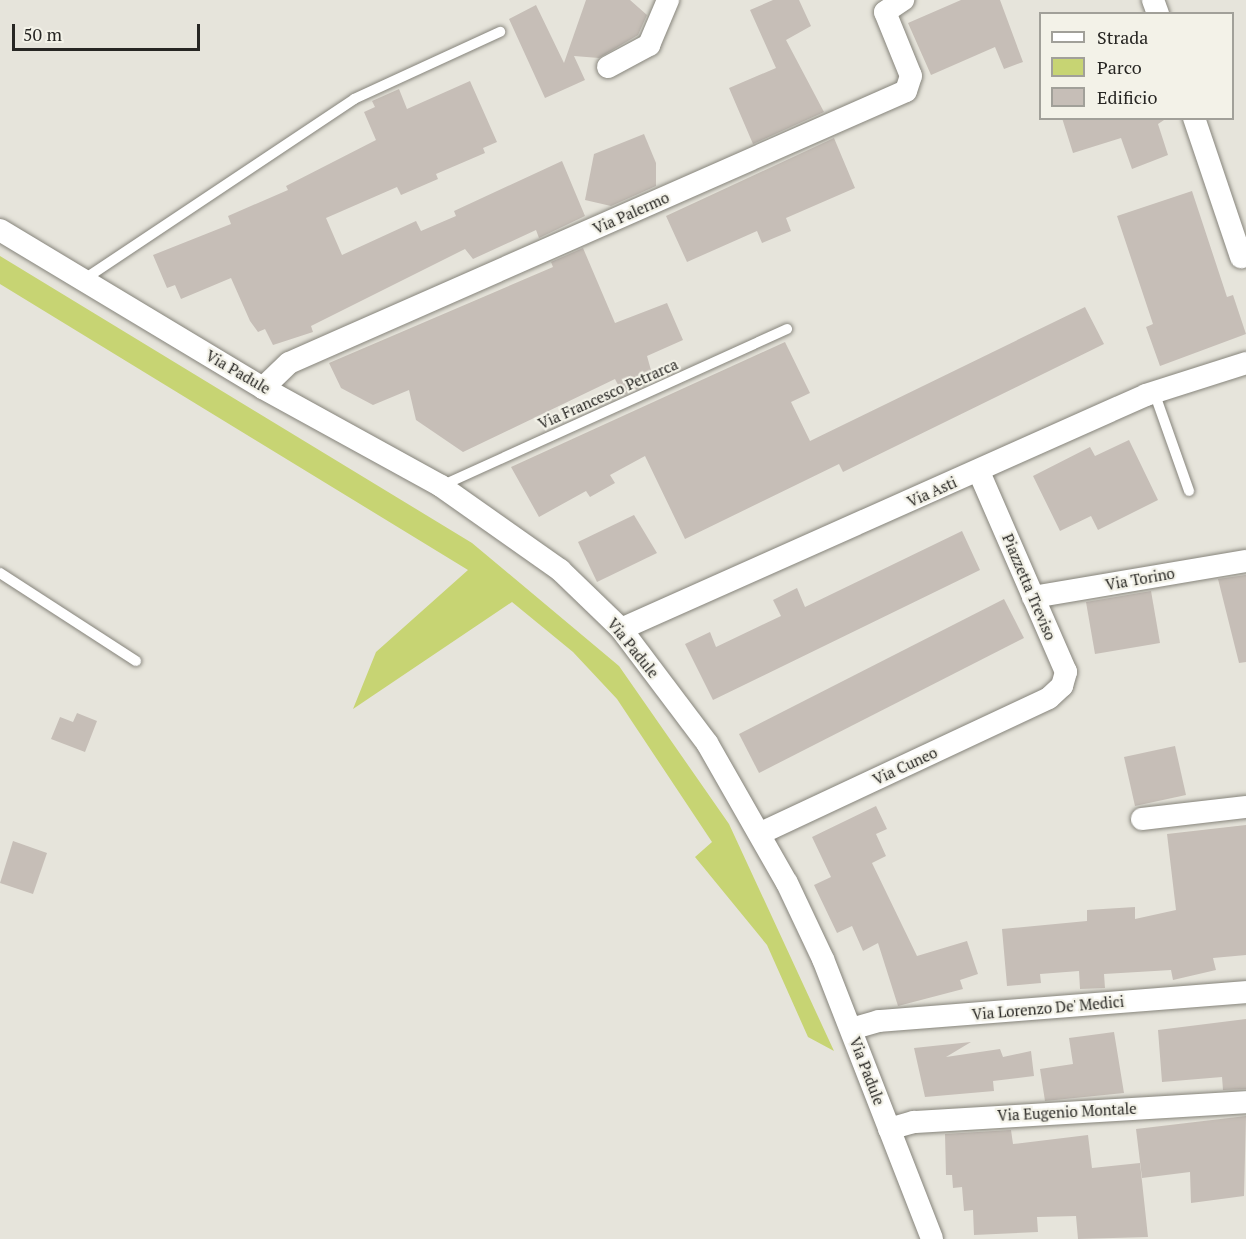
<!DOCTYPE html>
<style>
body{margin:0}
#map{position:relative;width:1246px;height:1239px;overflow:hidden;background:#e6e4db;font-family:"PT Serif",serif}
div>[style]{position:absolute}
.green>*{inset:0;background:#c7d473}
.building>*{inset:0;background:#c6beb7}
.roads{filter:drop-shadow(0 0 2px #86847b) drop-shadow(0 0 2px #86847b)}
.service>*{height:10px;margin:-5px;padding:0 5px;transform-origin:5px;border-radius:5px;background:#fff}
.minor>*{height:22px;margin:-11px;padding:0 11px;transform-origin:11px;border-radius:11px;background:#fff}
span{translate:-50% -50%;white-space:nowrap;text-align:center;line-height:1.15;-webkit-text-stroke:4.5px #f3f2e8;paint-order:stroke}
.street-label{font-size:15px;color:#272623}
.legend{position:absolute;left:1039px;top:12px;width:195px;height:108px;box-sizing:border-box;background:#f3f2e8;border:2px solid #a1a099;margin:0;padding:8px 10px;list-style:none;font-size:18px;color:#272623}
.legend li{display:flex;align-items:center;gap:12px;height:30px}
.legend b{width:30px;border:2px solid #a1a099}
.scale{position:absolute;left:12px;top:24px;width:188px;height:27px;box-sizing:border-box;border:3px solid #272623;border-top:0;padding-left:8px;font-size:18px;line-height:21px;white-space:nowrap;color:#272623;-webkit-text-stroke:4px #f3f2e8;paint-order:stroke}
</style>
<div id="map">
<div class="green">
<div style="clip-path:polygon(0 256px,472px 543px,619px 666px,729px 824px,834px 1051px,808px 1037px,767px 945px,695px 857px,712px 842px,617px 699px,573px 652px,512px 602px,353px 709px,376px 652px,468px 570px,0 284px)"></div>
</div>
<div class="building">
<div style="clip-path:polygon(586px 0,630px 0,647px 15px,638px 35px,599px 58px,574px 56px,585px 80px,545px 98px,509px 19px,536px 5px,564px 63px)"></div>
<div style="clip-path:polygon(773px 0,799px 0,811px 26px,786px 40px,824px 112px,753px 144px,729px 88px,776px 68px,750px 10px)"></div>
<div style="clip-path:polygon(961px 0,1000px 0,1023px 62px,1004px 69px,995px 47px,931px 75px,908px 23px)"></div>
<div style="clip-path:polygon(470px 81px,497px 142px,483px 148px,485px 153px,436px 174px,438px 179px,401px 195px,397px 187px,326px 218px,342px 255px,416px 221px,421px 231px,456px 216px,454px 211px,562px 161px,585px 216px,539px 238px,536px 230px,473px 259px,465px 249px,311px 326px,313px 332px,273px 345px,265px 329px,258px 332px,250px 321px,231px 278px,181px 299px,175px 285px,167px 288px,153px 255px,231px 224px,228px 216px,288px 190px,286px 186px,376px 140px,364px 112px,375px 107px,372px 101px,399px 89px,407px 109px)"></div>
<div style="clip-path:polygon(1062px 118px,1167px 118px,1158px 124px,1168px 155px,1132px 169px,1121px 138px,1073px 153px)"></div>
<div style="clip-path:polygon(644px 134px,656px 163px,656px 186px,611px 206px,585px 200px,594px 154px)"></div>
<div style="clip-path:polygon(834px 138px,855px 188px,786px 218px,791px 231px,762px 243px,757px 231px,687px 262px,666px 216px)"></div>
<div style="clip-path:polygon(1192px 191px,1227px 297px,1233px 295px,1246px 334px,1160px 366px,1146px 327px,1153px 324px,1117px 216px)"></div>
<div style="clip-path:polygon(583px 248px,615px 323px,667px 303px,683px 340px,647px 356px,654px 381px,623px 395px,615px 379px,463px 452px,416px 420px,409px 390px,373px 405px,341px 388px,329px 363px,553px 267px,551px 262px)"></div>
<div style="clip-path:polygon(1085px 307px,1104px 344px,843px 472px,839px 464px,685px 539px,645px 456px,610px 475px,615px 483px,590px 497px,586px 491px,539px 517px,511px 467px,785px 342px,810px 393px,791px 402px,810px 441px)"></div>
<div style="clip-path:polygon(1129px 440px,1158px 500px,1098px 530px,1091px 516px,1060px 531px,1033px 476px,1090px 447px,1095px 456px)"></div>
<div style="clip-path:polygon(634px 515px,657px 553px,597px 582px,578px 542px)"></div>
<div style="clip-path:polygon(962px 531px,980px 570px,713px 700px,685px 644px,710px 632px,716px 647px,781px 616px,773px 600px,797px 588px,805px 607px)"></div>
<div style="clip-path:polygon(1246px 575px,1246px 662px,1239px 663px,1218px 579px)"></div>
<div style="clip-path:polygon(1151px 591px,1160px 643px,1095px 654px,1086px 602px)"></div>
<div style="clip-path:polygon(1004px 599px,1024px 638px,759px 773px,739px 734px)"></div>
<div style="clip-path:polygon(77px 713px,97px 721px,85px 752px,51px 739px,60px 717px,73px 722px)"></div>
<div style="clip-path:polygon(1175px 746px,1186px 795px,1135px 806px,1124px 757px)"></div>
<div style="clip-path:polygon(876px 806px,887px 829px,876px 834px,886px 856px,872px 863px,917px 956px,967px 941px,978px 974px,960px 980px,963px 989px,898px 1006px,878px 943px,863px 951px,852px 926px,837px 933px,814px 885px,831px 877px,812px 837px)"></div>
<div style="clip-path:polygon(1246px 825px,1246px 955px,1213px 958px,1216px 970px,1173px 980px,1171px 970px,1104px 974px,1105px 988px,1080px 989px,1079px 971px,1040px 974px,1041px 983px,1007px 986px,1002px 929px,1087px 921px,1087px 910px,1135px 907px,1135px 919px,1176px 910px,1167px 834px)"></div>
<div style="clip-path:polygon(13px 841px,47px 853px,33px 894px,0 883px)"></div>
<div style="clip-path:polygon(1246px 1019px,1246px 1089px,1223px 1090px,1222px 1077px,1162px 1082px,1158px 1030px)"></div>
<div style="clip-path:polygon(1114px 1032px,1124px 1093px,1045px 1101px,1040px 1069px,1073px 1064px,1069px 1038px)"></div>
<div style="clip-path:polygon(971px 1042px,946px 1057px,1000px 1049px,1003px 1057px,1031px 1051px,1034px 1076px,993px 1081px,994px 1091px,925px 1097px,914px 1048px)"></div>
<div style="clip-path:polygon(1246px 1116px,1244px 1196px,1191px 1203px,1190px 1172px,1142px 1178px,1136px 1129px)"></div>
<div style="clip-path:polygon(1011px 1130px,1013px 1144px,1088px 1135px,1092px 1168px,1140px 1163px,1148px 1237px,1078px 1239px,1076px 1216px,1037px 1217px,1038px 1232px,974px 1235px,973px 1210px,964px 1211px,962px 1187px,953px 1188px,952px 1175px,946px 1175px,945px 1134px)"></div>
</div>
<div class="roads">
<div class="service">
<div style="left:83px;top:280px;width:326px;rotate:-33.7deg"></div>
<div style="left:354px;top:99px;width:161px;rotate:-24.7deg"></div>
<div style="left:1154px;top:392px;width:105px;rotate:70.5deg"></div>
<div style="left:441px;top:486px;width:380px;rotate:-24.4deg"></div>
<div style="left:0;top:573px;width:162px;rotate:32.9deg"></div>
</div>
<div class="minor">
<div style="left:1153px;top:0;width:15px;rotate:70deg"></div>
<div style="left:608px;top:67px;width:47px;rotate:-28.2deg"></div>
<div style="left:649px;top:45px;width:49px;rotate:-67.1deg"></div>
<div style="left:1194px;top:118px;width:147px;rotate:71.3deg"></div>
<div style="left:0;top:230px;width:307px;rotate:31deg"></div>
<div style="left:263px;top:388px;width:203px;rotate:28.8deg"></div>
<div style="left:441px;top:486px;width:146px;rotate:35.2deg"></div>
<div style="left:560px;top:570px;width:85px;rotate:44deg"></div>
<div style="left:621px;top:629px;width:143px;rotate:53deg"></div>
<div style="left:707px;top:743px;width:161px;rotate:60.3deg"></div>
<div style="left:787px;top:883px;width:84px;rotate:64.7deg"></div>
<div style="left:823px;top:959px;width:300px;rotate:68.7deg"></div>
<div style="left:263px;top:388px;width:36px;rotate:-44deg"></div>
<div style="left:289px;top:363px;width:674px;rotate:-23.79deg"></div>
<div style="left:906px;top:91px;width:16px;rotate:-72deg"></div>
<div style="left:911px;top:76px;width:69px;rotate:-112.1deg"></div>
<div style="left:885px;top:12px;width:22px;rotate:-34deg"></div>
<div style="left:1033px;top:597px;width:216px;rotate:-9.6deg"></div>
<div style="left:621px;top:629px;width:575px;rotate:-24.02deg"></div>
<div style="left:1146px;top:395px;width:105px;rotate:-17.7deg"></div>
<div style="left:1142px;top:819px;width:105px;rotate:-6.6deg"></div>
<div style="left:761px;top:833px;width:318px;rotate:-25.1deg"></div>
<div style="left:1049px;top:698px;width:18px;rotate:-43deg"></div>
<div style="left:1062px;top:686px;width:15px;rotate:-74deg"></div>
<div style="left:1066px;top:672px;width:218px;rotate:-113.5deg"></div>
<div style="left:851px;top:1029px;width:29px;rotate:-16deg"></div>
<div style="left:879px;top:1021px;width:368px;rotate:-4.5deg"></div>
<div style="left:889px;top:1129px;width:26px;rotate:-16deg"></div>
<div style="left:914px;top:1122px;width:333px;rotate:-3.4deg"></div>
</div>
</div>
<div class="street-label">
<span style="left:631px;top:213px;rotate:-24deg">Via Palermo</span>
<span style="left:238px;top:372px;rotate:30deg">Via Padule</span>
<span style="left:608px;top:394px;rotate:-24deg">Via Francesco Petrarca</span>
<span style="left:932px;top:492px;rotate:-24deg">Via Asti</span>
<span style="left:1140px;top:579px;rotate:-10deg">Via Torino</span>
<span style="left:1029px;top:587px;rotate:67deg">Piazzetta Treviso</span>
<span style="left:633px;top:648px;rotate:51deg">Via Padule</span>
<span style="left:905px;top:766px;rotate:-25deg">Via Cuneo</span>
<span style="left:1048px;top:1008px;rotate:-5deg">Via Lorenzo De' Medici</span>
<span style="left:867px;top:1071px;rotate:69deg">Via Padule</span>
<span style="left:1067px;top:1112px;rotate:-3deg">Via Eugenio Montale</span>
</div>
<ul class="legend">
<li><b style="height:8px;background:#fff"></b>Strada</li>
<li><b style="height:16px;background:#c7d473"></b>Parco</li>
<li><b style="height:16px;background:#c6beb7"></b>Edificio</li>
</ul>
<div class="scale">50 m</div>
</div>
